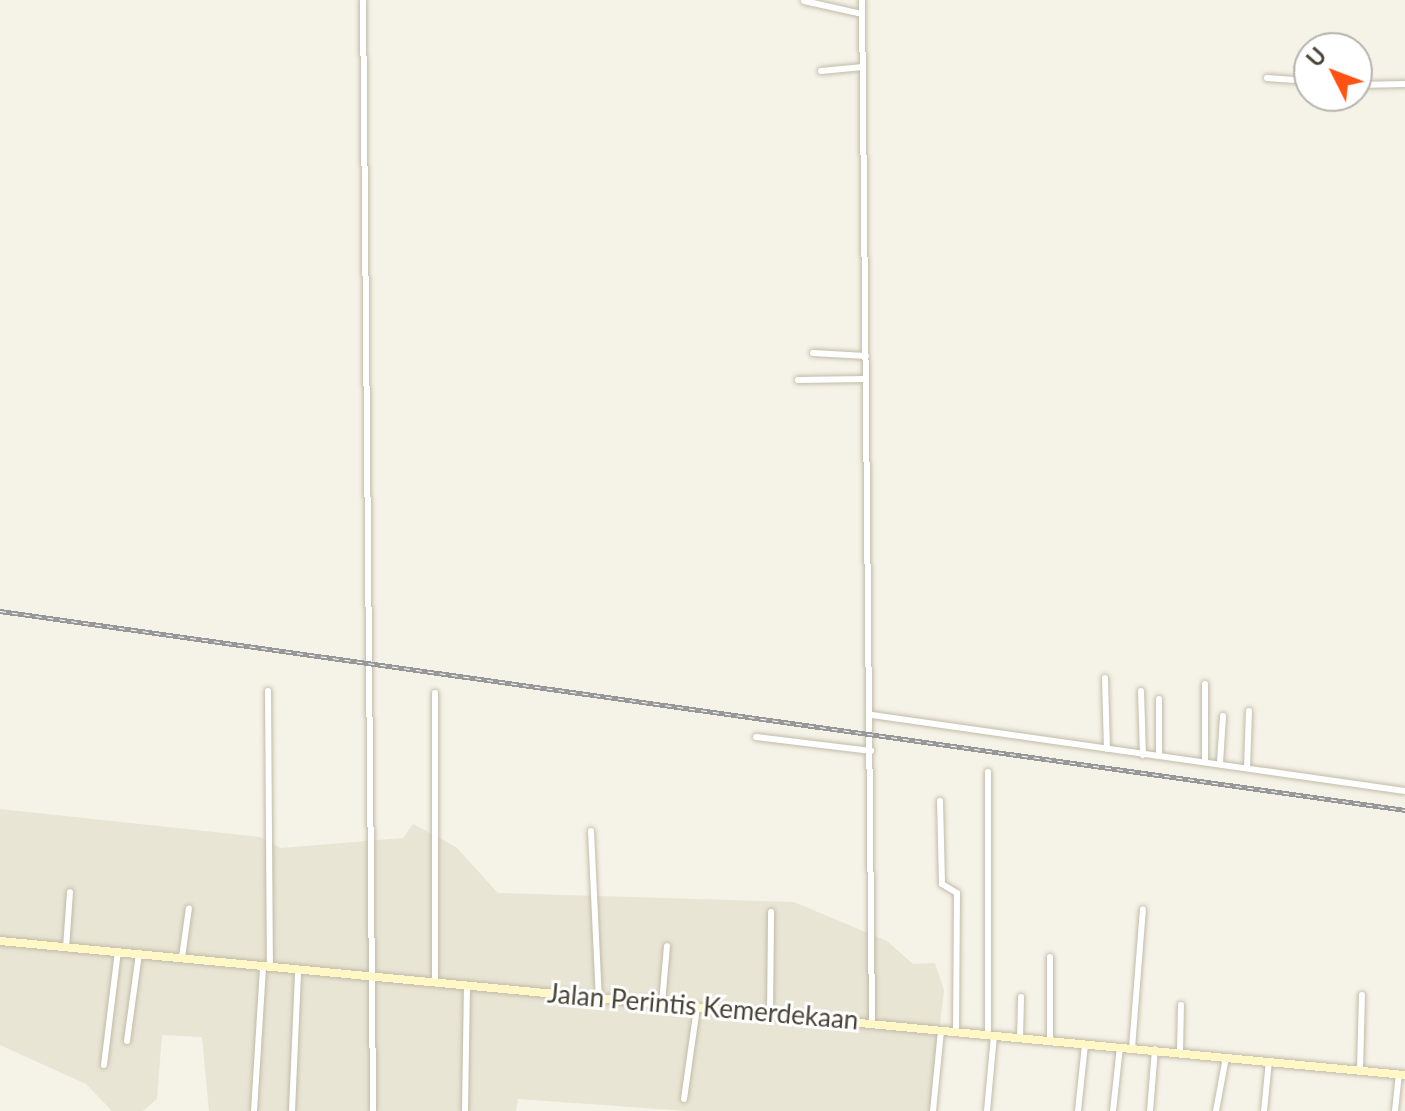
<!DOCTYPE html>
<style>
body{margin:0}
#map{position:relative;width:1405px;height:1111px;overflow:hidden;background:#f5f2e7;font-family:Lato,sans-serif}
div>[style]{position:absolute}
.residential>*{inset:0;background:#e9e5d4}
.roads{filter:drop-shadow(0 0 2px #c1bba8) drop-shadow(0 0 2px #c1bba8)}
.street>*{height:6px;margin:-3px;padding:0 3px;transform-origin:3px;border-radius:3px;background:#fff}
.secondary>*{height:8px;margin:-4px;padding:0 4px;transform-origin:4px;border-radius:4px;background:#fff8c6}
.rail>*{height:5px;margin-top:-2.5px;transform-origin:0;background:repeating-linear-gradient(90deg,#fff 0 6px,#979797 0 12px);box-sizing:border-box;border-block:2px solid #979797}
span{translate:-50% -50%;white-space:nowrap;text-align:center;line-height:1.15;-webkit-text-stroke:6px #fff;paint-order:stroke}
.street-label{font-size:26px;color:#484335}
.north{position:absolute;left:1293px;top:32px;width:80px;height:80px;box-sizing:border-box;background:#fff;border:2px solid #b6b4ae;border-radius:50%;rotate:312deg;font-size:22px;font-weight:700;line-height:32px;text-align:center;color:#484335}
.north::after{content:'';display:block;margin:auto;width:28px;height:36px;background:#ff5213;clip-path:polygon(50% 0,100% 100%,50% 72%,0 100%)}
</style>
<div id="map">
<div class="residential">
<div style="clip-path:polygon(0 809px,260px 837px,281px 848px,403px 838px,413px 824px,456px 847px,498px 893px,794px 902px,887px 941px,913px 964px,935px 963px,944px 990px,930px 1111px,687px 1111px,518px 1099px,516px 1111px,209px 1111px,202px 1037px,162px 1035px,157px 1099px,143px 1111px,112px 1111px,86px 1084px,0 1045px)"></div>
</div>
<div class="roads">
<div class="street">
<div style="left:363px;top:0;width:1111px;rotate:89.48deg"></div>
<div style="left:862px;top:0;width:1023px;rotate:89.44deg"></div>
<div style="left:804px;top:1px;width:59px;rotate:12.6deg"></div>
<div style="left:821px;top:71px;width:42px;rotate:-5.4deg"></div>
<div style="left:1267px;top:78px;width:42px;rotate:4.1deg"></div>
<div style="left:1357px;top:85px;width:48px;rotate:-1.2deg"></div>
<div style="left:813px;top:353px;width:53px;rotate:3.2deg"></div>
<div style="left:798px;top:380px;width:68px;rotate:-0.8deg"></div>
<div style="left:1105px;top:678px;width:71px;rotate:88.4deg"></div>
<div style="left:1205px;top:684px;width:77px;rotate:90deg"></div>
<div style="left:268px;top:691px;width:276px;rotate:89.6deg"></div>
<div style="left:1141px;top:691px;width:64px;rotate:88.2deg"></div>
<div style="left:872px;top:715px;width:538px;rotate:8.12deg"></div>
<div style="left:756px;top:737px;width:116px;rotate:6.9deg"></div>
<div style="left:1159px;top:756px;width:57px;rotate:-90deg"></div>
<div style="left:1220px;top:763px;width:47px;rotate:-86.3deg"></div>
<div style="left:1247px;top:768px;width:57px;rotate:-88deg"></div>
<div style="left:988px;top:772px;width:263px;rotate:90deg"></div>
<div style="left:940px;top:801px;width:83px;rotate:88.6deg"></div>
<div style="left:942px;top:884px;width:17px;rotate:31deg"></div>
<div style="left:957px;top:893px;width:140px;rotate:90.4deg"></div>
<div style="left:591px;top:831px;width:167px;rotate:87.3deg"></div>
<div style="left:66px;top:948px;width:56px;rotate:-85.9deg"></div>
<div style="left:182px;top:957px;width:49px;rotate:-81.9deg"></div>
<div style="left:435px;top:981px;width:288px;rotate:-90deg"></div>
<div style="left:662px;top:1003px;width:57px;rotate:-85deg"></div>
<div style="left:770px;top:1015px;width:103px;rotate:-89.4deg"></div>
<div style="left:1020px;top:1039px;width:42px;rotate:-88.6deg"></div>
<div style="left:127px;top:1041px;width:89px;rotate:-82.2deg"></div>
<div style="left:1050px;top:1041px;width:84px;rotate:-90deg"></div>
<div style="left:1132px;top:1048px;width:139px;rotate:-85.5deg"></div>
<div style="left:1180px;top:1051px;width:46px;rotate:-88.8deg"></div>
<div style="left:104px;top:1065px;width:115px;rotate:-83deg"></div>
<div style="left:1360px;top:1070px;width:75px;rotate:-88.5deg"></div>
<div style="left:684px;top:1099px;width:92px;rotate:-81.9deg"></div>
<div style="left:254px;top:1111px;width:144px;rotate:-86.4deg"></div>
<div style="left:292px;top:1111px;width:140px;rotate:-87.5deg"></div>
<div style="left:465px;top:1111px;width:126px;rotate:-89.1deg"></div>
<div style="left:933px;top:1111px;width:80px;rotate:-84.3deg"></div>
<div style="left:987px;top:1111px;width:76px;rotate:-84.7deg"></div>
<div style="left:1078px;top:1111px;width:67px;rotate:-84deg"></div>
<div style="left:1113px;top:1111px;width:64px;rotate:-83.8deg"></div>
<div style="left:1150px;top:1111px;width:62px;rotate:-85.4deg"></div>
<div style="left:1216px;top:1111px;width:55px;rotate:-79.5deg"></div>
<div style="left:1264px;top:1111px;width:50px;rotate:-84.3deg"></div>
<div style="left:1395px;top:1111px;width:37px;rotate:-84deg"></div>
</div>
<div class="secondary">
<div style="left:0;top:941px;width:1411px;rotate:5.45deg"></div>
</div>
</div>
<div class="rail">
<div style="left:0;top:611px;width:1419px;rotate:8.06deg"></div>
</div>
<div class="street-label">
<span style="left:703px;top:1007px;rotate:5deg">Jalan Perintis Kemerdekaan</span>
</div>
<div class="north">U</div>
</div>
